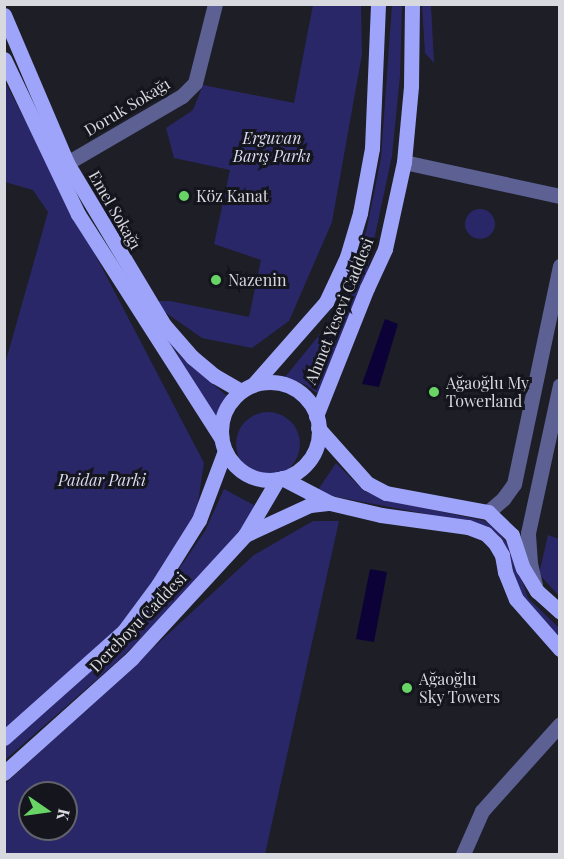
<!DOCTYPE html>
<meta charset="utf-8">
<style>
body{margin:0}
#map{position:relative;width:564px;height:859px;overflow:hidden;background:#1d1e26;font-family:"Playfair Display",serif}
div>[style]{position:absolute}
.green>*{inset:0;background:#2a2768}
.round{border-radius:50%}
.water>*{inset:0;background:#0d0238}
.minor>*{height:15px;margin:-7.5px;padding:0 7.5px;transform-origin:7.5px;border-radius:7.5px;background:#5c6093}
.major>*{height:15px;margin:-7.5px;padding:0 7.5px;transform-origin:7.5px;border-radius:7.5px;background:#9ea4f9}
.major>.ring{margin:-7.5px;padding:0;box-sizing:content-box;background:none;border:15px solid #9ea4f9;border-radius:50%}
.dots>*{width:16px;height:16px;translate:-50% -50%;box-sizing:border-box;border:3px solid #14151d;border-radius:50%}
span{translate:-50% -50%;white-space:nowrap;text-align:center;line-height:1.15;-webkit-text-stroke:6px #14151d;paint-order:stroke}
.street-label{font-size:16px;color:#d8d9de}
.park-label{font-size:16px;color:#daddf3;font-style:italic}
.poi-label{font-size:16px;color:#d8d9de}
.left{translate:0 -50%;text-align:left}
.frame{position:absolute;inset:0;border:6px solid #d8d9de;pointer-events:none}
.north{position:absolute;left:18px;top:781px;width:60px;height:60px;box-sizing:border-box;background:#14151d;border:2px solid #62636a;border-radius:50%;rotate:103deg;font-size:16px;font-weight:700;line-height:24px;text-align:center;color:#d8d9de}
.north::after{content:'';display:block;margin:auto;width:21px;height:27px;background:#68d465;clip-path:polygon(50% 0,100% 100%,50% 72%,0 100%)}
</style>
<div id="map">
<div class="green">
<div style="clip-path:polygon(313px 5px,361px 5px,362px 54px,332px 222px,289px 321px,252px 348px,202px 338px,149px 301px,170px 301px,249px 317px,261px 260px,214px 244px,230px 170px,174px 158px,166px 128px,193px 110px,203px 85px,294px 103px)"></div>
<div style="clip-path:polygon(392px 5px,402px 5px,400px 76px,392px 156px,366px 277px,322px 397px,306px 385px,285px 377px,325px 328px,348px 289px,367px 228px,381px 158px)"></div>
<div style="clip-path:polygon(422px 5px,431px 5px,434px 63px,425px 53px)"></div>
<div style="clip-path:polygon(4px 80px,204px 463px,195px 521px,124px 631px,5px 735px,5px 364px,48px 212px,33px 190px,5px 182px)"></div>
<div class="round" style="left:465px;top:209px;width:30px;height:30px"></div>
<div style="clip-path:polygon(161px 329px,177px 353px,227px 396px,209px 428px)"></div>
<div class="round" style="left:236px;top:412px;width:64px;height:64px"></div>
<div style="clip-path:polygon(336px 463px,364px 491px,387px 500px,485px 521px,494px 527px,510px 547px,528px 598px,559px 628px,559px 636px,525px 602px,501px 540px,469px 522px,316px 493px)"></div>
<div style="clip-path:polygon(224px 489px,259px 508px,186px 595px,119px 660px,5px 760px,4px 748px,130px 635px,166px 588px,205px 531px)"></div>
<div style="clip-path:polygon(evenodd,313px 521px,339px 521px,265px 854px,5px 854px,5px 784px,254px 555px,313px 521px,30px 793px,66px 793px,66px 829px,30px 829px,30px 793px)"></div>
<div style="clip-path:polygon(548px 535px,559px 539px,559px 596px,539px 574px)"></div>
</div>
<div class="water">
<div style="clip-path:polygon(385px 319px,398px 324px,379px 387px,362px 384px)"></div>
<div style="clip-path:polygon(370px 569px,387px 572px,374px 642px,356px 639px)"></div>
</div>
<div class="minor">
<div style="left:404px;top:162px;width:160px;rotate:12.3deg"></div>
<div style="left:67px;top:163px;width:133px;rotate:-30.2deg"></div>
<div style="left:182px;top:96px;width:18px;rotate:-45deg"></div>
<div style="left:195px;top:83px;width:81px;rotate:-75.8deg"></div>
<div style="left:488px;top:512px;width:20px;rotate:-41deg"></div>
<div style="left:503px;top:499px;width:19px;rotate:-54deg"></div>
<div style="left:514px;top:484px;width:223px;rotate:-78.1deg"></div>
<div style="left:535px;top:585px;width:23px;rotate:-103deg"></div>
<div style="left:530px;top:563px;width:30px;rotate:-94deg"></div>
<div style="left:528px;top:533px;width:151px;rotate:-77.8deg"></div>
<div style="left:463px;top:854px;width:47px;rotate:-66.2deg"></div>
<div style="left:482px;top:811px;width:117px;rotate:-48.1deg"></div>
</div>
<div class="major">
<div style="left:4px;top:15px;width:161px;rotate:66.9deg"></div>
<div style="left:67px;top:163px;width:189px;rotate:59.1deg"></div>
<div style="left:164px;top:325px;width:43px;rotate:48.8deg"></div>
<div style="left:192px;top:357px;width:30px;rotate:40deg"></div>
<div style="left:215px;top:376px;width:30px;rotate:30deg"></div>
<div style="left:4px;top:59px;width:172px;rotate:64.5deg"></div>
<div style="left:78px;top:214px;width:266px;rotate:57.4deg"></div>
<div class="ring" style="left:221px;top:382px;width:83px;height:83px"></div>
<div style="left:253px;top:385px;width:111px;rotate:-48.7deg"></div>
<div style="left:326px;top:302px;width:50px;rotate:-65deg"></div>
<div style="left:347px;top:257px;width:46px;rotate:-73.5deg"></div>
<div style="left:360px;top:213px;width:66px;rotate:-79.5deg"></div>
<div style="left:372px;top:148px;width:144px;rotate:-87.6deg"></div>
<div style="left:316px;top:416px;width:138px;rotate:-68.3deg"></div>
<div style="left:367px;top:288px;width:43px;rotate:-65.2deg"></div>
<div style="left:385px;top:249px;width:89px;rotate:-77.7deg"></div>
<div style="left:404px;top:162px;width:76px;rotate:-84.7deg"></div>
<div style="left:411px;top:86px;width:82px;rotate:-89.3deg"></div>
<div style="left:318px;top:428px;width:74px;rotate:48.3deg"></div>
<div style="left:367px;top:483px;width:21px;rotate:28deg"></div>
<div style="left:386px;top:493px;width:104px;rotate:10.6deg"></div>
<div style="left:488px;top:512px;width:33px;rotate:44deg"></div>
<div style="left:512px;top:535px;width:35px;rotate:72deg"></div>
<div style="left:523px;top:568px;width:27px;rotate:59deg"></div>
<div style="left:537px;top:591px;width:31px;rotate:42deg"></div>
<div style="left:282px;top:478px;width:54px;rotate:27.5deg"></div>
<div style="left:330px;top:503px;width:52px;rotate:13.2deg"></div>
<div style="left:381px;top:515px;width:88px;rotate:7.9deg"></div>
<div style="left:468px;top:527px;width:19px;rotate:21deg"></div>
<div style="left:486px;top:534px;width:13px;rotate:45deg"></div>
<div style="left:495px;top:543px;width:14px;rotate:60deg"></div>
<div style="left:502px;top:555px;width:17px;rotate:80deg"></div>
<div style="left:505px;top:572px;width:29px;rotate:68deg"></div>
<div style="left:516px;top:599px;width:67px;rotate:48.7deg"></div>
<div style="left:245px;top:535px;width:72px;rotate:-24.8deg"></div>
<div style="left:310px;top:505px;width:20px;rotate:-6deg"></div>
<div style="left:4px;top:738px;width:161px;rotate:-41.7deg"></div>
<div style="left:124px;top:631px;width:57px;rotate:-53.5deg"></div>
<div style="left:158px;top:585px;width:77px;rotate:-57.8deg"></div>
<div style="left:199px;top:520px;width:74px;rotate:-69.4deg"></div>
<div style="left:4px;top:773px;width:172px;rotate:-41.9deg"></div>
<div style="left:132px;top:658px;width:167px;rotate:-47.4deg"></div>
<div style="left:245px;top:535px;width:65px;rotate:-59.5deg"></div>
</div>
<div class="dots">
<div style="left:184px;top:196px;background:#68d465"></div>
<div style="left:216px;top:280px;background:#68d465"></div>
<div style="left:434px;top:392px;background:#68d465"></div>
<div style="left:407px;top:688px;background:#68d465"></div>
</div>
<div class="street-label">
<span style="left:127px;top:107px;rotate:-31deg">Doruk Sokağı</span>
<span style="left:115px;top:210px;rotate:60deg">Emel Sokağı</span>
<span style="left:339px;top:311px;rotate:-68deg">Ahmet Yesevi Caddesi</span>
<span style="left:138px;top:622px;rotate:-46deg">Dereboyu Caddesi</span>
</div>
<div class="park-label">
<span style="left:272px;top:147px">Erguvan<br>Barış Parkı</span>
<span style="left:102px;top:480px">Paidar Parki</span>
</div>
<div class="poi-label">
<span class="left" style="left:196px;top:196px">Köz Kanat</span>
<span class="left" style="left:228px;top:280px">Nazenin</span>
<span class="left" style="left:446px;top:392px">Ağaoğlu My<br>Towerland</span>
<span class="left" style="left:419px;top:688px">Ağaoğlu<br>Sky Towers</span>
</div>
<div class="frame"></div>
<div class="north">K</div>
</div>
